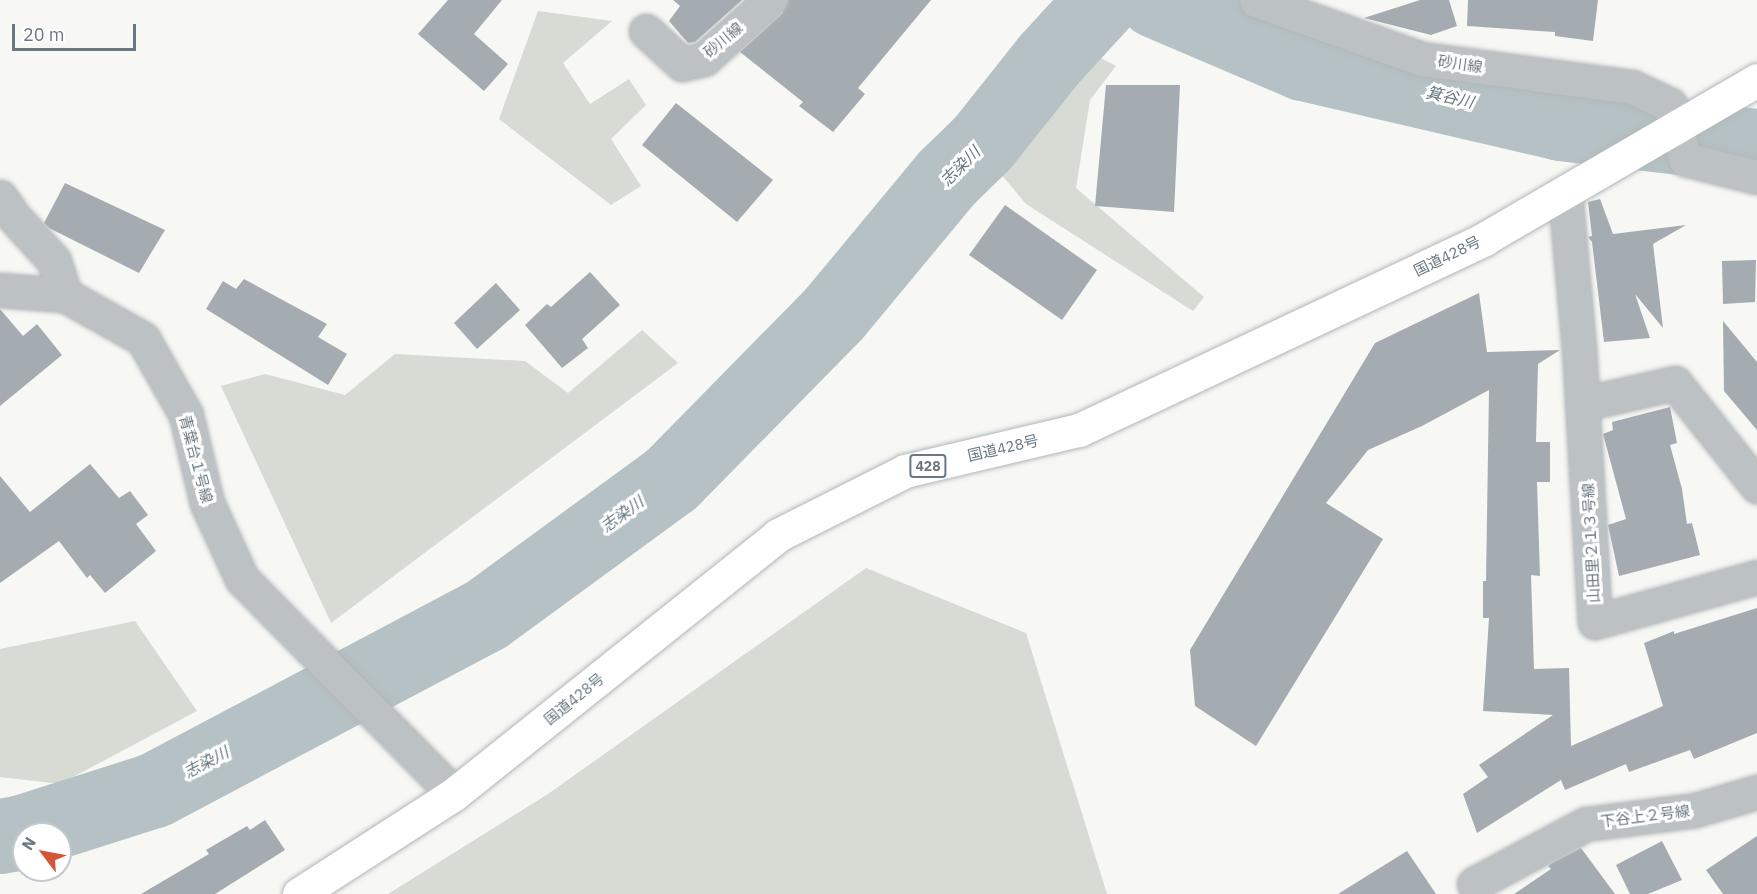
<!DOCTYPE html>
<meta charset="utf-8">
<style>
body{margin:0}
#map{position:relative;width:1757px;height:894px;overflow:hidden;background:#f7f7f4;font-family:"IBM Plex Sans","Noto Sans JP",sans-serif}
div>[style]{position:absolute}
.green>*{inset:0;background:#d7dbd4}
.river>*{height:75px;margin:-37.5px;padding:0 37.5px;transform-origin:37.5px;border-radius:37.5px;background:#b5c1c4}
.building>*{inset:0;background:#a4acb1}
.roads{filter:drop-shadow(0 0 2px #b2b6b9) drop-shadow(0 0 2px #b2b6b9)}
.minor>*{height:33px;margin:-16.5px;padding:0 16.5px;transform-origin:16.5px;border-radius:16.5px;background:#bcc1c4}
.tertiary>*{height:33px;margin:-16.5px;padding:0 16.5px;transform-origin:16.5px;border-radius:16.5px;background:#bcc1c4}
.trunk>*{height:33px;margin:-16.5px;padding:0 16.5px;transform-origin:16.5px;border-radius:16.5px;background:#fff}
span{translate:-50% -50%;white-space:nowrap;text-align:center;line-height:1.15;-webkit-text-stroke:6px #fff;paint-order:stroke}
.shield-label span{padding:2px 4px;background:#fff;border:2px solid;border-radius:4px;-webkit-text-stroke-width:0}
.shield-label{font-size:14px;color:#697882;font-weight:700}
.street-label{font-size:15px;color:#697882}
.water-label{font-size:16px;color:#65787f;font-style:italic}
.north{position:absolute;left:12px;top:822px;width:60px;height:60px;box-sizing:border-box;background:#fff;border:2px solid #c3c9cd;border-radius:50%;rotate:302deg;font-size:16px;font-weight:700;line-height:24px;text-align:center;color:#697882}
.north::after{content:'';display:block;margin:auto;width:21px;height:27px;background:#d35639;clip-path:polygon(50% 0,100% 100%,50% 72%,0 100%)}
.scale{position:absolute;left:12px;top:24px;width:124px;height:27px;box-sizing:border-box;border:3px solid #697882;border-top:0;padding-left:8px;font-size:18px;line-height:21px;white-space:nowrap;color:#697882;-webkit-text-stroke:4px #fff;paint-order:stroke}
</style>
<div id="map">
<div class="green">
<div style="clip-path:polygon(538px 11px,612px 21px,563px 63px,590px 104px,629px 79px,646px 105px,611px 139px,641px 186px,611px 205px,499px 119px)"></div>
<div style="clip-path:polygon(1084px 49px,1116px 66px,1090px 100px,1076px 188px,1204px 297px,1193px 311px,1026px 204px,1001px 174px)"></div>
<div style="clip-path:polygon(642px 330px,678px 363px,331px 623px,221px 386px,265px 374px,345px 395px,395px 354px,525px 361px,568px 393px)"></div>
<div style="clip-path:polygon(866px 568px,1026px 633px,1107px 894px,388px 894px,548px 794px)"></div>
<div style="clip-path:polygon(135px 621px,197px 711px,60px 784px,0 777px,0 649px)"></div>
</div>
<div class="river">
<div style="left:1155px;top:0;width:161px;rotate:23.1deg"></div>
<div style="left:1303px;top:63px;width:264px;rotate:13.1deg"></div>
<div style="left:1560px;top:123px;width:198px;rotate:6.7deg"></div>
<div style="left:0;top:836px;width:22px;rotate:-10deg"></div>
<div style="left:22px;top:832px;width:139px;rotate:-17.7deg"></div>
<div style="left:154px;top:790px;width:374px;rotate:-27.9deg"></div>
<div style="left:485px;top:615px;width:230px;rotate:-36.2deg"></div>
<div style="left:671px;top:479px;width:233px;rotate:-45.5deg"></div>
<div style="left:834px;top:313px;width:177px;rotate:-50.3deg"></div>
<div style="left:947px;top:177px;width:49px;rotate:-44.2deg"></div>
<div style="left:982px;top:143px;width:106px;rotate:-51.5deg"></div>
<div style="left:1048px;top:60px;width:81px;rotate:-47.5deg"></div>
</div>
<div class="building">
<div style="clip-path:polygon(448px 0,502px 0,474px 34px,508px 64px,484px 91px,418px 34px)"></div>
<div style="clip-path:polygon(673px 0,742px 0,695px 42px,688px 43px,669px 21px,680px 6px)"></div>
<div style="clip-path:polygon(788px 0,931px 0,858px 88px,865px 94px,833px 132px,799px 106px,803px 102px,740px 52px,782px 14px)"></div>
<div style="clip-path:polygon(1420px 0,1449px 0,1457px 26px,1431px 35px,1364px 18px)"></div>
<div style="clip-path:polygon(1468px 0,1598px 0,1593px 41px,1555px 36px,1555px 32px,1467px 26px)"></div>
<div style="clip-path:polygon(1106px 85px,1180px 85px,1174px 212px,1095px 206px)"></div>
<div style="clip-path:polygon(676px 103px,773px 180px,737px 222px,642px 145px)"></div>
<div style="clip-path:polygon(65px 183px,165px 230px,139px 273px,49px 228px,44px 223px)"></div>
<div style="clip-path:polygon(1600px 199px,1613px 234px,1686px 225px,1653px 244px,1663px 328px,1635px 294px,1650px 338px,1604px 342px,1592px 242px,1588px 237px,1592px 236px,1588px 202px)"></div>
<div style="clip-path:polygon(1005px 205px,1097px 270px,1062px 320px,969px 255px)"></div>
<div style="clip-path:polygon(1756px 260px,1755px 302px,1723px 304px,1722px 261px)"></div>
<div style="clip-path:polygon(590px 272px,620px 305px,582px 339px,588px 348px,562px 368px,525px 325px,547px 304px,551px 307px)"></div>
<div style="clip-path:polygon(244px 279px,327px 324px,318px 337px,347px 354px,328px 385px,206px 309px,223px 281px,236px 289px)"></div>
<div style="clip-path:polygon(496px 283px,520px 310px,477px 349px,454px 323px)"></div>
<div style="clip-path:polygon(1479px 293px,1487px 352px,1560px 350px,1538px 364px,1536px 442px,1550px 442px,1550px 482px,1537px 482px,1540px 576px,1531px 575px,1534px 669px,1569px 668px,1571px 746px,1663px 706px,1644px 643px,1674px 631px,1674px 634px,1757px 608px,1757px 733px,1694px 759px,1690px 750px,1629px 772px,1626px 764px,1565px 790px,1561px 780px,1477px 833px,1463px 794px,1488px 777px,1479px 765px,1553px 715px,1483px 711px,1489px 618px,1483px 618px,1483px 581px,1486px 581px,1489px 390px,1422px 426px,1368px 450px,1326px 503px,1383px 539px,1256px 746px,1195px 706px,1190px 650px,1375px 343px)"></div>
<div style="clip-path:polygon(0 309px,23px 336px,37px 324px,62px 355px,0 406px)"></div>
<div style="clip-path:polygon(1723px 321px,1757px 362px,1757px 430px,1724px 391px)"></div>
<div style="clip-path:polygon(1670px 407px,1677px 443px,1670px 445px,1682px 489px,1687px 524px,1692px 523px,1700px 555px,1619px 576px,1608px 525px,1626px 519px,1603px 434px,1613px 430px,1612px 422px)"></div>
<div style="clip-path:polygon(90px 464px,119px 498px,130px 491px,148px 515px,136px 524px,156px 551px,105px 593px,90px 575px,87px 578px,59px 541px,0 583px,0 476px,30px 512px)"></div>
<div style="clip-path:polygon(265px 820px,285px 850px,215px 894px,141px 894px,209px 854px,206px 850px,247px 826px,250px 830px)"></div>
<div style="clip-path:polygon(1757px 836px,1757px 894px,1723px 894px,1706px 870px)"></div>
<div style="clip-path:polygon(1662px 841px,1682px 880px,1648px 894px,1630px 894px,1616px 865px)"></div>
<div style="clip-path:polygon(1581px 848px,1615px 894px,1514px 894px,1551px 869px,1548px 866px,1552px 863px)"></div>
<div style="clip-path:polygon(1407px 851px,1436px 894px,1338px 894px)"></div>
</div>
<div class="roads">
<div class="minor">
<div style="left:1256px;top:0;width:176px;rotate:19.6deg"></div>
<div style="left:1422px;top:59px;width:212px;rotate:7.6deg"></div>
<div style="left:1632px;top:87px;width:42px;rotate:25.3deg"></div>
<div style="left:1670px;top:105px;width:56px;rotate:74.5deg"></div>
<div style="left:1685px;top:159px;width:74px;rotate:14deg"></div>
<div style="left:646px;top:31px;width:49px;rotate:42.5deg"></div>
<div style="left:682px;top:64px;width:23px;rotate:-13deg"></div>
<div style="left:704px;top:59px;width:89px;rotate:-41.8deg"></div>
<div style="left:1565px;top:192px;width:157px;rotate:84.9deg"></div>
<div style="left:1579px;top:348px;width:274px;rotate:86.7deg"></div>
<div style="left:1595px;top:622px;width:168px;rotate:-15.5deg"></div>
<div style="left:0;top:197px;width:24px;rotate:55deg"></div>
<div style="left:14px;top:217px;width:59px;rotate:47.7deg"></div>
<div style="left:54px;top:261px;width:36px;rotate:72deg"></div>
<div style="left:1582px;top:404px;width:95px;rotate:-12.7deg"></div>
<div style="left:1675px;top:383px;width:132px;rotate:51.5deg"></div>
<div style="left:1474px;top:884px;width:127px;rotate:-28.2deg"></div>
<div style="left:1586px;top:824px;width:110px;rotate:-7.3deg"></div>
<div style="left:1695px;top:810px;width:65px;rotate:-16.2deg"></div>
</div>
<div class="tertiary">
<div style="left:0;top:290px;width:65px;rotate:4.4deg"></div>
<div style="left:65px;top:295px;width:90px;rotate:29.4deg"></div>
<div style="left:143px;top:339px;width:87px;rotate:60.5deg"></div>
<div style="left:186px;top:415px;width:90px;rotate:76.6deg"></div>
<div style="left:207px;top:503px;width:84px;rotate:65.3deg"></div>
<div style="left:242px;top:579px;width:302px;rotate:45.4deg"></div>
</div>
<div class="trunk">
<div style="left:299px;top:894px;width:184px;rotate:-32.8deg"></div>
<div style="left:454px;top:794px;width:415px;rotate:-38.6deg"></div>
<div style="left:778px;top:535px;width:142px;rotate:-26.7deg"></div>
<div style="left:905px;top:471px;width:179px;rotate:-13.3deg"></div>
<div style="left:1079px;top:430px;width:448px;rotate:-25.2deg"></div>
<div style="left:1484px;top:239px;width:316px;rotate:-30.2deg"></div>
</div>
</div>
<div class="shield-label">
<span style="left:928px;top:466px">428</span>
</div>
<div class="street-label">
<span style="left:723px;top:40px;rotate:-40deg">砂川線</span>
<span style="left:1460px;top:64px;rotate:8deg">砂川線</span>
<span style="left:1447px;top:256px;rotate:-26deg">国道428号</span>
<span style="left:1003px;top:448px;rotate:-13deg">国道428号</span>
<span style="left:196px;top:459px;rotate:75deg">青葉台１号線</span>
<span style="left:1591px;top:543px;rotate:-93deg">山田里２１３号線</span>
<span style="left:574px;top:699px;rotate:-39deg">国道428号</span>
<span style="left:1645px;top:816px;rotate:-7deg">下谷上２号線</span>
</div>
<div class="water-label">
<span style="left:1450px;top:97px;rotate:13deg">箕谷川</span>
<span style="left:960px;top:166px;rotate:-45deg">志染川</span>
<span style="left:622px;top:514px;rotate:-36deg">志染川</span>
<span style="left:206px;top:762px;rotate:-28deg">志染川</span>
</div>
<div class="north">N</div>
<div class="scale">20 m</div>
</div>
